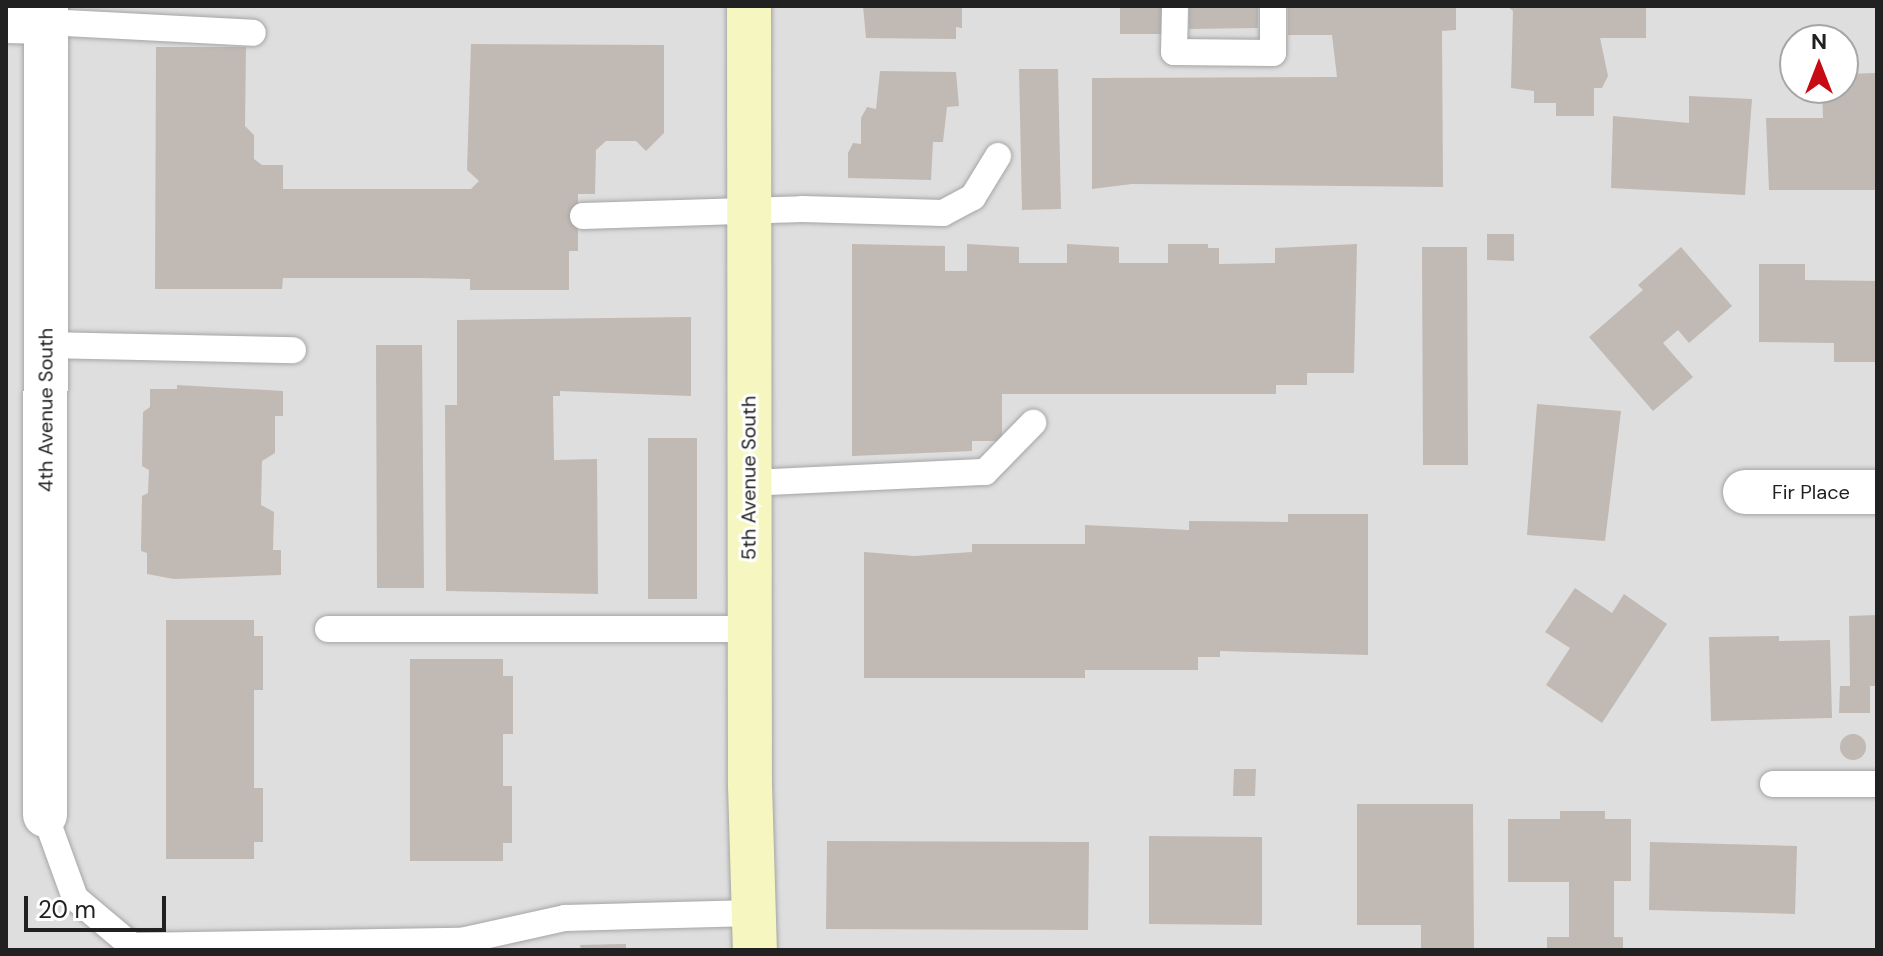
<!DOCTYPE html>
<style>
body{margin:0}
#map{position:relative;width:1883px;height:956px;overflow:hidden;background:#f0ede8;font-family:"DM Sans",sans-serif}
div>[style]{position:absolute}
.residential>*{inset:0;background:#dfdede}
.building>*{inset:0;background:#c1b9b4}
.round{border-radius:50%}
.roads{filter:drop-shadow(0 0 2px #a5a5a5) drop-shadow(0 0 2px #a5a5a5)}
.service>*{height:26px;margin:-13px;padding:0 13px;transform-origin:13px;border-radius:13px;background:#fff}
.minor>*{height:44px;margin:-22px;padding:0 22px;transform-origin:22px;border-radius:22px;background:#fff}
.secondary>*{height:44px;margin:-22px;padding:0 22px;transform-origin:22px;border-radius:22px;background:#f6f7c0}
span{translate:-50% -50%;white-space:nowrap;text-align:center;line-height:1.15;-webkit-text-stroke:6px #fff;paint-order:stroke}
.street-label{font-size:20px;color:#212121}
.frame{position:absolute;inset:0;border:8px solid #212121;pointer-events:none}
.north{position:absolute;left:1779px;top:24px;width:80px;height:80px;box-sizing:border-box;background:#fff;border:2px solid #a6a6a6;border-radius:50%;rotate:0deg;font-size:22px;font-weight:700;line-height:32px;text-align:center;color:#212121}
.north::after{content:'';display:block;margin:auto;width:28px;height:36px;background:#c60b14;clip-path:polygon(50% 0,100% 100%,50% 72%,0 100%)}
.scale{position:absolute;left:24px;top:896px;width:142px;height:36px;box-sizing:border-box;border:4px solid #212121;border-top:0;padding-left:10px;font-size:24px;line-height:28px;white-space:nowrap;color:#212121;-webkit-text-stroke:6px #fff;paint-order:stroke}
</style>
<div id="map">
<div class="residential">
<div style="clip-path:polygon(evenodd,6px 6px,1877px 6px,1877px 950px,6px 950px,6px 6px,1795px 40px,1843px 40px,1843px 88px,1795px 88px,1795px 40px)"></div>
</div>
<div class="building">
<div style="clip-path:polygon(863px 6px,962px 6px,962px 28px,956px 27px,956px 39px,866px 38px)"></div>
<div style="clip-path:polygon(1120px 6px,1163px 6px,1163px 34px,1120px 34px)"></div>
<div style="clip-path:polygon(1189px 6px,1258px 6px,1258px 28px,1189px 29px)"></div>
<div style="clip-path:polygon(1288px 6px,1456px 6px,1456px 30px,1442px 31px,1443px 187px,1132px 184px,1092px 189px,1092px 78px,1337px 77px,1332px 35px,1288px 35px)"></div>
<div style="clip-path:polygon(1507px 6px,1646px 6px,1646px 38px,1600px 38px,1608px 76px,1602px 88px,1594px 88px,1594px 116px,1556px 116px,1556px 103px,1534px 103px,1534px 91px,1511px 88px,1513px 11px)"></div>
<div style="clip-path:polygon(471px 44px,664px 45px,664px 133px,646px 151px,636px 141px,606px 141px,596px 150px,595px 194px,578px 194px,578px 251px,569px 251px,569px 290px,470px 290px,470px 279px,422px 278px,283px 278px,282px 289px,155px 289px,156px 47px,246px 47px,245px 126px,254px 135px,254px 159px,262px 165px,283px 165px,283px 189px,471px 189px,479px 181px,467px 170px)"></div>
<div style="clip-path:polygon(1019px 69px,1058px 69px,1061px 209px,1022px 210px)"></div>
<div style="clip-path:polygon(880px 71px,956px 72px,959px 106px,947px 107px,943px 142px,933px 142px,931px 180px,848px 178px,848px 153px,853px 143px,861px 144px,861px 118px,867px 107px,876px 109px)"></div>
<div style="clip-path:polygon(1877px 73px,1877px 190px,1769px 190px,1766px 118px,1823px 118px,1822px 88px,1843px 88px,1843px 74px)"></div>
<div style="clip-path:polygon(1689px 96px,1752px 99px,1745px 195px,1611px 188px,1613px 116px,1689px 123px)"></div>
<div style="clip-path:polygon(1487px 234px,1514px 234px,1514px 261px,1487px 260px)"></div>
<div style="clip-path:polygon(852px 244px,945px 246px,945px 271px,967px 271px,967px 244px,1019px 247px,1019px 263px,1067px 263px,1067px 244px,1119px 247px,1119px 263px,1168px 263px,1168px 244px,1208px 244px,1208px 248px,1219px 248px,1219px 264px,1275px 263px,1275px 248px,1357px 244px,1354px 373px,1307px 373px,1307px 385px,1276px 385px,1276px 394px,1002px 394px,1002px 441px,972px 441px,972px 451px,852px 456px)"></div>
<div style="clip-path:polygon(1422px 247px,1467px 247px,1468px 465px,1423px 465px)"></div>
<div style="clip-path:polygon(1681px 247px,1732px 306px,1689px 343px,1678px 330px,1663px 343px,1693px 377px,1653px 411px,1589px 337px,1643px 290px,1638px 285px)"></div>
<div style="clip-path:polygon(1759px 264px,1805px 264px,1805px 280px,1877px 281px,1877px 362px,1834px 362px,1834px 343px,1759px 342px)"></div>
<div style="clip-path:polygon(691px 317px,691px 396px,560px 391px,560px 396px,553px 396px,554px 460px,597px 459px,598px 594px,446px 591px,445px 405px,457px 405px,457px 320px)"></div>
<div style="clip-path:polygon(376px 345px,422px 345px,424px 588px,377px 588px)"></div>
<div style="clip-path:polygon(177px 385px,283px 391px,283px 416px,275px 416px,275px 453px,262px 461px,261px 505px,274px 512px,273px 550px,281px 550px,281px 575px,174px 579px,147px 574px,147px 553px,141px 551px,142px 496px,148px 493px,149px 470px,142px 466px,143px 412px,150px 407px,150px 389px,177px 389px)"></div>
<div style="clip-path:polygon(1537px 404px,1621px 411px,1605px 541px,1527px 535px)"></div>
<div style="clip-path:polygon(648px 438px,697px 438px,697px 599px,648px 599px)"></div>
<div style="clip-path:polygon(1288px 514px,1368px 514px,1368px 655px,1220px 651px,1220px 657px,1198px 657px,1198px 670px,1085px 670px,1085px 678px,864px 678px,864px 552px,914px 556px,972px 552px,972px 544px,1085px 544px,1085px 525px,1189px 530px,1189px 521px,1288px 522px)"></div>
<div style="clip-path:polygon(1575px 588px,1612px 613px,1624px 594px,1667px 624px,1602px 723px,1546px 685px,1570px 648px,1545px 632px)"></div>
<div style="clip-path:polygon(1877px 615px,1877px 686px,1870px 686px,1870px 713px,1839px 713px,1840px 686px,1850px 686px,1849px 616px)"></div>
<div style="clip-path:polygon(166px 620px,254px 620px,254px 636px,263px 636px,263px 690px,254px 690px,254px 788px,263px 788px,263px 842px,254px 842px,254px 859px,166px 859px)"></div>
<div style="clip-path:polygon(1779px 636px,1779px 641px,1830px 640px,1832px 718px,1711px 721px,1709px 637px)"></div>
<div style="clip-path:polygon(410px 659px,503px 659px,503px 676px,513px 676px,513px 734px,503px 734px,503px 786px,512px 786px,512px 843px,503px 843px,503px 861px,410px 861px)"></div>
<div class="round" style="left:1840px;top:734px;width:26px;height:26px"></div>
<div style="clip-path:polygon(1234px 769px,1256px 769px,1255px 796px,1233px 796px)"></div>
<div style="clip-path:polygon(1357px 804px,1473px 804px,1474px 949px,1421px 949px,1421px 925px,1357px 925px)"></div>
<div style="clip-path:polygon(1560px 811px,1605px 811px,1605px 819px,1631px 819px,1631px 881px,1614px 881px,1614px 937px,1623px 937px,1623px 950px,1547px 950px,1547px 937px,1569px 937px,1569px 882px,1508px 882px,1508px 819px,1560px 819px)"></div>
<div style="clip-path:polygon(1149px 836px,1262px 837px,1262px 925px,1149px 924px)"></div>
<div style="clip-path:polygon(827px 841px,1089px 842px,1088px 930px,826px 929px)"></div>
<div style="clip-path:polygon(1650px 842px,1797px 846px,1795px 914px,1649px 910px)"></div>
<div style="clip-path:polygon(626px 944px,626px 950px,581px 950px,580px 945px)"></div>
</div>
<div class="roads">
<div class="service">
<div style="left:1175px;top:6px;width:46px;rotate:91.2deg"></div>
<div style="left:1174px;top:52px;width:99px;rotate:0.6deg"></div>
<div style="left:1273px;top:53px;width:47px;rotate:-90deg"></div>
<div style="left:46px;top:22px;width:207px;rotate:3deg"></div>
<div style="left:583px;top:216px;width:219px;rotate:-1.8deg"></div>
<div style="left:802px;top:209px;width:141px;rotate:1.6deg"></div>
<div style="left:943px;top:213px;width:34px;rotate:-28deg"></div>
<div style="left:973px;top:197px;width:48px;rotate:-58.6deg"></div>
<div style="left:46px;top:345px;width:247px;rotate:1.2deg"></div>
<div style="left:749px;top:483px;width:236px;rotate:-2.7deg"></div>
<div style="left:985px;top:472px;width:69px;rotate:-45.6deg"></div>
<div style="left:328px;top:629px;width:422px"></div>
<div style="left:1773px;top:784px;width:104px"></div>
<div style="left:45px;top:815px;width:88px;rotate:70.1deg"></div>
<div style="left:75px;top:898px;width:75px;rotate:40.1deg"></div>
<div style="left:132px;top:946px;width:329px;rotate:-0.9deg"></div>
<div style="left:461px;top:941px;width:107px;rotate:-12.5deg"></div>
<div style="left:565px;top:918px;width:189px;rotate:-1.5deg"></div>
</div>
<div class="minor">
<div style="left:6px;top:21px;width:40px;rotate:1.4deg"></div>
<div style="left:1745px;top:492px;width:132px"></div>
<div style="left:45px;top:815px;width:809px;rotate:-89.93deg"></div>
</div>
<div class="secondary">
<div style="left:749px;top:6px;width:779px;rotate:89.93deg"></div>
<div style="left:750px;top:785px;width:165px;rotate:88.3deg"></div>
</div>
</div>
<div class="street-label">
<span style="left:46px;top:410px;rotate:-90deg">4th Avenue South</span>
<span style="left:749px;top:478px;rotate:-90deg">5th Avenue South</span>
<span style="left:1811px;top:492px">Fir Place</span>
</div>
<div class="frame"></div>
<div class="north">N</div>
<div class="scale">20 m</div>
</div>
